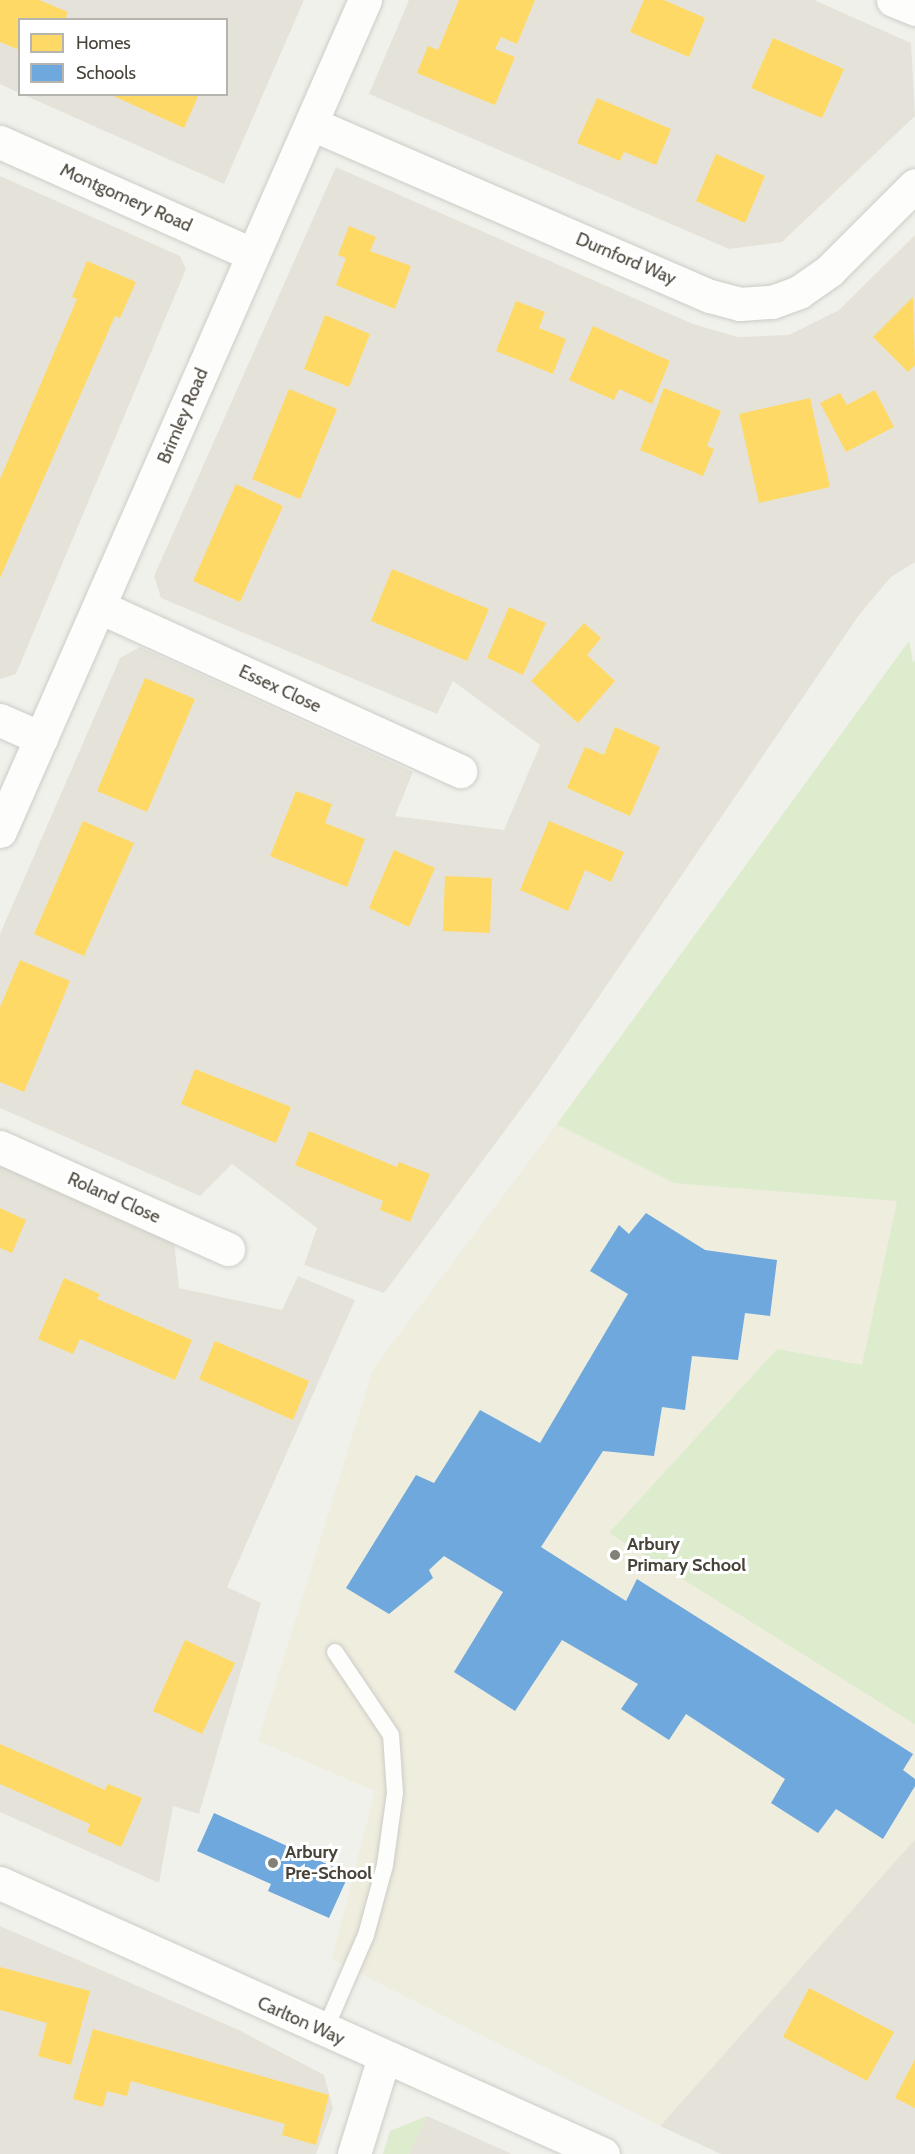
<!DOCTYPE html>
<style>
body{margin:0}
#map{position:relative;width:915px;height:2154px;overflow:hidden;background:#f1f1ec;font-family:Cabin,sans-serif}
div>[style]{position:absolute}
.residential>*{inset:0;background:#e5e3d9}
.education>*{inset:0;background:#efedde}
.green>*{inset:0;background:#dceccd}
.homes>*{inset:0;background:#ffd966}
.schools>*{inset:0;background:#6fa8dc}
.roads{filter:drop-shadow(0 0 2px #cdccc7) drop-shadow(0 0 2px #cdccc7)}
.lane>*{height:16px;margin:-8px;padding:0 8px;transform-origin:8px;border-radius:8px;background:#fdfdfc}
.street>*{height:33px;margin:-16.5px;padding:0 16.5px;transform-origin:16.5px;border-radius:16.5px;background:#fdfdfc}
.dots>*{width:16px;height:16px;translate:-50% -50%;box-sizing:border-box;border:3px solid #fff;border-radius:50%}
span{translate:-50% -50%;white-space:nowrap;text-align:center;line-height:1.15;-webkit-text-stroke:6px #fff;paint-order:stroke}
.street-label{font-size:18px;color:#484338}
.poi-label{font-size:18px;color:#484338;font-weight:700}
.left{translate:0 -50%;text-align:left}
.legend{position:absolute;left:18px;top:18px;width:210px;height:78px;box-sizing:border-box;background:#fff;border:2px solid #b6b4af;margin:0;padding:8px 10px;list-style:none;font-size:18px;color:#484338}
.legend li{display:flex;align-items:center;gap:12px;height:30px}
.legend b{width:30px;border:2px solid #b6b4af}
</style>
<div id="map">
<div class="residential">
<div style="clip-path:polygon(0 0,304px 0,224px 184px,24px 95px,226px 94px,226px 20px,20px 20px,19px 93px,0 84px)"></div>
<div style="clip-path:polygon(409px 0,814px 0,911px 43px,915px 116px,782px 242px,729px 249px,369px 94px)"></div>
<div style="clip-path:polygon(336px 167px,693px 324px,738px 337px,789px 335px,839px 310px,915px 235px,915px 562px,891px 577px,859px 615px,538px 1086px,384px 1293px,304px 1265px,317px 1228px,232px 1164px,200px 1196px,0 1108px,0 934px,120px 658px,140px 647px,413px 772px,395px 816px,504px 830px,540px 745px,453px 681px,437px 714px,161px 598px,154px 576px)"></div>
<div style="clip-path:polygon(0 176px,180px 256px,186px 269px,16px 674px,0 679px)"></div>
<div style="clip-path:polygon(0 1164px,174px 1241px,179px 1288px,282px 1310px,298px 1276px,355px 1300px,227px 1587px,261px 1603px,199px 1814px,173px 1806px,159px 1883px,0 1812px)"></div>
<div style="clip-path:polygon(915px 1839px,915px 2154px,721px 2154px,660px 2126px)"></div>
<div style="clip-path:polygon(0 1926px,241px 2031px,324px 2075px,333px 2108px,316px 2154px,0 2154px)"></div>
<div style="clip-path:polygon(427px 2116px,512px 2154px,409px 2154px)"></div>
</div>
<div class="education">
<div style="clip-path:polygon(909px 641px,915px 667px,915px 1839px,660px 2126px,332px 1959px,375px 1791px,258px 1741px,373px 1369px,557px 1124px)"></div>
</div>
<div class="green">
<div style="clip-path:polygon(909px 641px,913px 664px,915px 660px,915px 1724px,609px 1533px,777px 1349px,862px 1365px,897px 1201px,674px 1183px,557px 1124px)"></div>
<div style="clip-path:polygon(427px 2116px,409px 2154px,383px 2154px,390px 2131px)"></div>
</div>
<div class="homes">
<div style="clip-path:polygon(0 0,39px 0,68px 12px,65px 20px,20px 20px,20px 50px,0 42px)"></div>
<div style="clip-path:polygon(459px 0,535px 0,517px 44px,501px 37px,495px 49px,515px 57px,495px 105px,417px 73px,428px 46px,438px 50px)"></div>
<div style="clip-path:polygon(644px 0,664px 0,705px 18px,689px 57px,630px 32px)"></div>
<div style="clip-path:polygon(773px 38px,844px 69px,822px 118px,751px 88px)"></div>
<div style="clip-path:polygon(109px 94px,199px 94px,184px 128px)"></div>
<div style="clip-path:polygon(597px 98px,671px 129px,656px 165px,624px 152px,620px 161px,577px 143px)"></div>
<div style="clip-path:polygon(716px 154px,765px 176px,745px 223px,696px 201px)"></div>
<div style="clip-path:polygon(349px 226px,376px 237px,370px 251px,411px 266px,395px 309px,336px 285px,346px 258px,338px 255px)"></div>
<div style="clip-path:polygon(87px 261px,136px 282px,120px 318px,115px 316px,0 578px,0 479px,77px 299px,72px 297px)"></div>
<div style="clip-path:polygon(913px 297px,915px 365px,908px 372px,873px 337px)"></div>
<div style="clip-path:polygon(516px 301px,545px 312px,539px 328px,566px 339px,553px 374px,496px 351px)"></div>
<div style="clip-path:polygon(325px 315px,370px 334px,349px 387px,304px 369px)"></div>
<div style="clip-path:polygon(593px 326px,670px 361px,652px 404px,619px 389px,614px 400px,569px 380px)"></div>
<div style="clip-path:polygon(664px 388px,721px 411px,707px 446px,714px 449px,703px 476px,640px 450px)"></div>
<div style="clip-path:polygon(289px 389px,337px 409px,300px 499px,252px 479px)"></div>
<div style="clip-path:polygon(875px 390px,894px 427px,846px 452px,820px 403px,840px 393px,847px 405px)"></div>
<div style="clip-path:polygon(810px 398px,830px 487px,759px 503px,739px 414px)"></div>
<div style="clip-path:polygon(236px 484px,283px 506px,240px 602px,193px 581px)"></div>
<div style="clip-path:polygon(392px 569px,489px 609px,467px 661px,371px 621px)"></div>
<div style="clip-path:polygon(509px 607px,546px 623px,523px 675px,487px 658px)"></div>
<div style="clip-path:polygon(584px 623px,601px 638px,587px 655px,615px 681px,578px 723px,531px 681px)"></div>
<div style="clip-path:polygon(145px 678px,195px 699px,147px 812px,97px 791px)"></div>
<div style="clip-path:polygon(615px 727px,660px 747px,630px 816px,567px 788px,585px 747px,604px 755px)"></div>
<div style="clip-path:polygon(296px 791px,332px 804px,325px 823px,365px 839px,347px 887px,270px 856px)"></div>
<div style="clip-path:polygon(83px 821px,134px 843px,84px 956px,34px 934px)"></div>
<div style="clip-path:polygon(549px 821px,624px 852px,611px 882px,585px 870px,568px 911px,520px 890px)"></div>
<div style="clip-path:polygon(394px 850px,435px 868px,409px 927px,369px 908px)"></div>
<div style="clip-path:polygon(445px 876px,492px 878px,490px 933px,443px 931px)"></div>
<div style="clip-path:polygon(20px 960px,70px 981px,24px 1092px,0 1082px,0 1007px)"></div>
<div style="clip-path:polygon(195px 1069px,291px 1107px,276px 1143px,181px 1104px)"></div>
<div style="clip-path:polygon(309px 1131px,397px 1167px,399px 1162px,430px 1174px,410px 1222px,380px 1210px,383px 1201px,295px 1165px)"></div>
<div style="clip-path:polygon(0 1208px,26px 1220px,12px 1253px,0 1248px)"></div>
<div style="clip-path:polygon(64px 1278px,100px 1294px,97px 1299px,192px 1340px,175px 1380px,80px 1339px,73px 1354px,38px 1339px)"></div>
<div style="clip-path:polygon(215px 1341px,309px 1381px,293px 1420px,199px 1379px)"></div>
<div style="clip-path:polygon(185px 1640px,235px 1663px,202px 1734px,153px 1711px)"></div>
<div style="clip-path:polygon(0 1744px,105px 1790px,108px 1784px,142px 1798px,121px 1847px,87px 1832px,90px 1824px,0 1784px)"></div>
<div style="clip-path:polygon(0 1967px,90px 1991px,71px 2065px,38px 2056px,47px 2023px,0 2010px)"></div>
<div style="clip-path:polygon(809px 1988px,894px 2032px,867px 2081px,783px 2037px)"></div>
<div style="clip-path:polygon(93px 2029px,329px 2095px,316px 2145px,282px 2135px,285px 2124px,131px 2081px,127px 2096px,107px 2091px,103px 2107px,73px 2099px)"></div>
<div style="clip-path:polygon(915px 2059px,915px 2108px,895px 2098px)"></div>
</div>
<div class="schools">
<div style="clip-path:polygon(646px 1213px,705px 1250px,777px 1260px,770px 1316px,745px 1313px,738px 1360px,692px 1356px,685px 1410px,662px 1407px,654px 1456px,603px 1451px,541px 1547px,626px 1601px,637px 1579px,913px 1754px,903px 1770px,915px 1779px,915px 1786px,883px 1839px,836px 1809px,818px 1833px,771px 1803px,785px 1779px,686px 1714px,669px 1740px,621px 1709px,638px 1684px,562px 1640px,515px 1711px,454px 1672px,503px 1592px,444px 1556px,429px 1570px,433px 1578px,389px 1614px,346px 1588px,416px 1475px,434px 1483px,480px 1410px,540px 1443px,628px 1294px,590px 1271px,619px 1225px,629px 1234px)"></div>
<div style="clip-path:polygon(214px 1813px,349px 1874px,329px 1918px,268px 1891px,271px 1884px,197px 1851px)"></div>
</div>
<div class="roads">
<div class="lane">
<div style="left:324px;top:2032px;width:106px;rotate:-66.6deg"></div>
<div style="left:366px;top:1935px;width:73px;rotate:-74.8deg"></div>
<div style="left:385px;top:1865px;width:73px;rotate:-82.1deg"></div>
<div style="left:395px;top:1793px;width:58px;rotate:-93.9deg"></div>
<div style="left:391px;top:1735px;width:100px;rotate:-124deg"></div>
</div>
<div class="street">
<div style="left:893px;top:0;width:24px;rotate:22deg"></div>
<div style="left:312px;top:124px;width:434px;rotate:23.4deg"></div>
<div style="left:710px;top:296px;width:31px;rotate:15deg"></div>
<div style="left:740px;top:304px;width:32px;rotate:-4deg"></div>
<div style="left:772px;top:302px;width:29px;rotate:-20deg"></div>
<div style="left:799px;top:292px;width:38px;rotate:-35deg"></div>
<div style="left:830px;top:270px;width:120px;rotate:-45deg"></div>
<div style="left:0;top:142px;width:276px;rotate:24deg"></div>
<div style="left:100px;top:607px;width:396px;rotate:24.5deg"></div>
<div style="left:0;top:720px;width:45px;rotate:23.7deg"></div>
<div style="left:0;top:831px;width:908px;rotate:-66.29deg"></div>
<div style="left:0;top:1147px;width:250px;rotate:24.1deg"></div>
<div style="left:0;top:1883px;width:661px;rotate:24.2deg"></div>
<div style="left:354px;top:2154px;width:102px;rotate:-72.8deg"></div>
</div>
</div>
<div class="dots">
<div style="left:615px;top:1555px;background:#838077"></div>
<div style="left:273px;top:1863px;background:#838077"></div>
</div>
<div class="street-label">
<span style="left:126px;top:198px;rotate:24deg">Montgomery Road</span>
<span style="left:626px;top:259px;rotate:23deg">Durnford Way</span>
<span style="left:183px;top:416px;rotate:-67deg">Brimley Road</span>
<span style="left:280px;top:689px;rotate:25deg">Essex Close</span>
<span style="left:114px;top:1198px;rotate:24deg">Roland Close</span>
<span style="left:301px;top:2021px;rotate:24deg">Carlton Way</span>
</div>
<div class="poi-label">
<span class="left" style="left:627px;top:1555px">Arbury<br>Primary School</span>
<span class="left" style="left:285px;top:1863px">Arbury<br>Pre-School</span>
</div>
<ul class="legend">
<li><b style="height:16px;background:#ffd966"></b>Homes</li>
<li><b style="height:16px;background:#6fa8dc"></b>Schools</li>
</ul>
</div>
